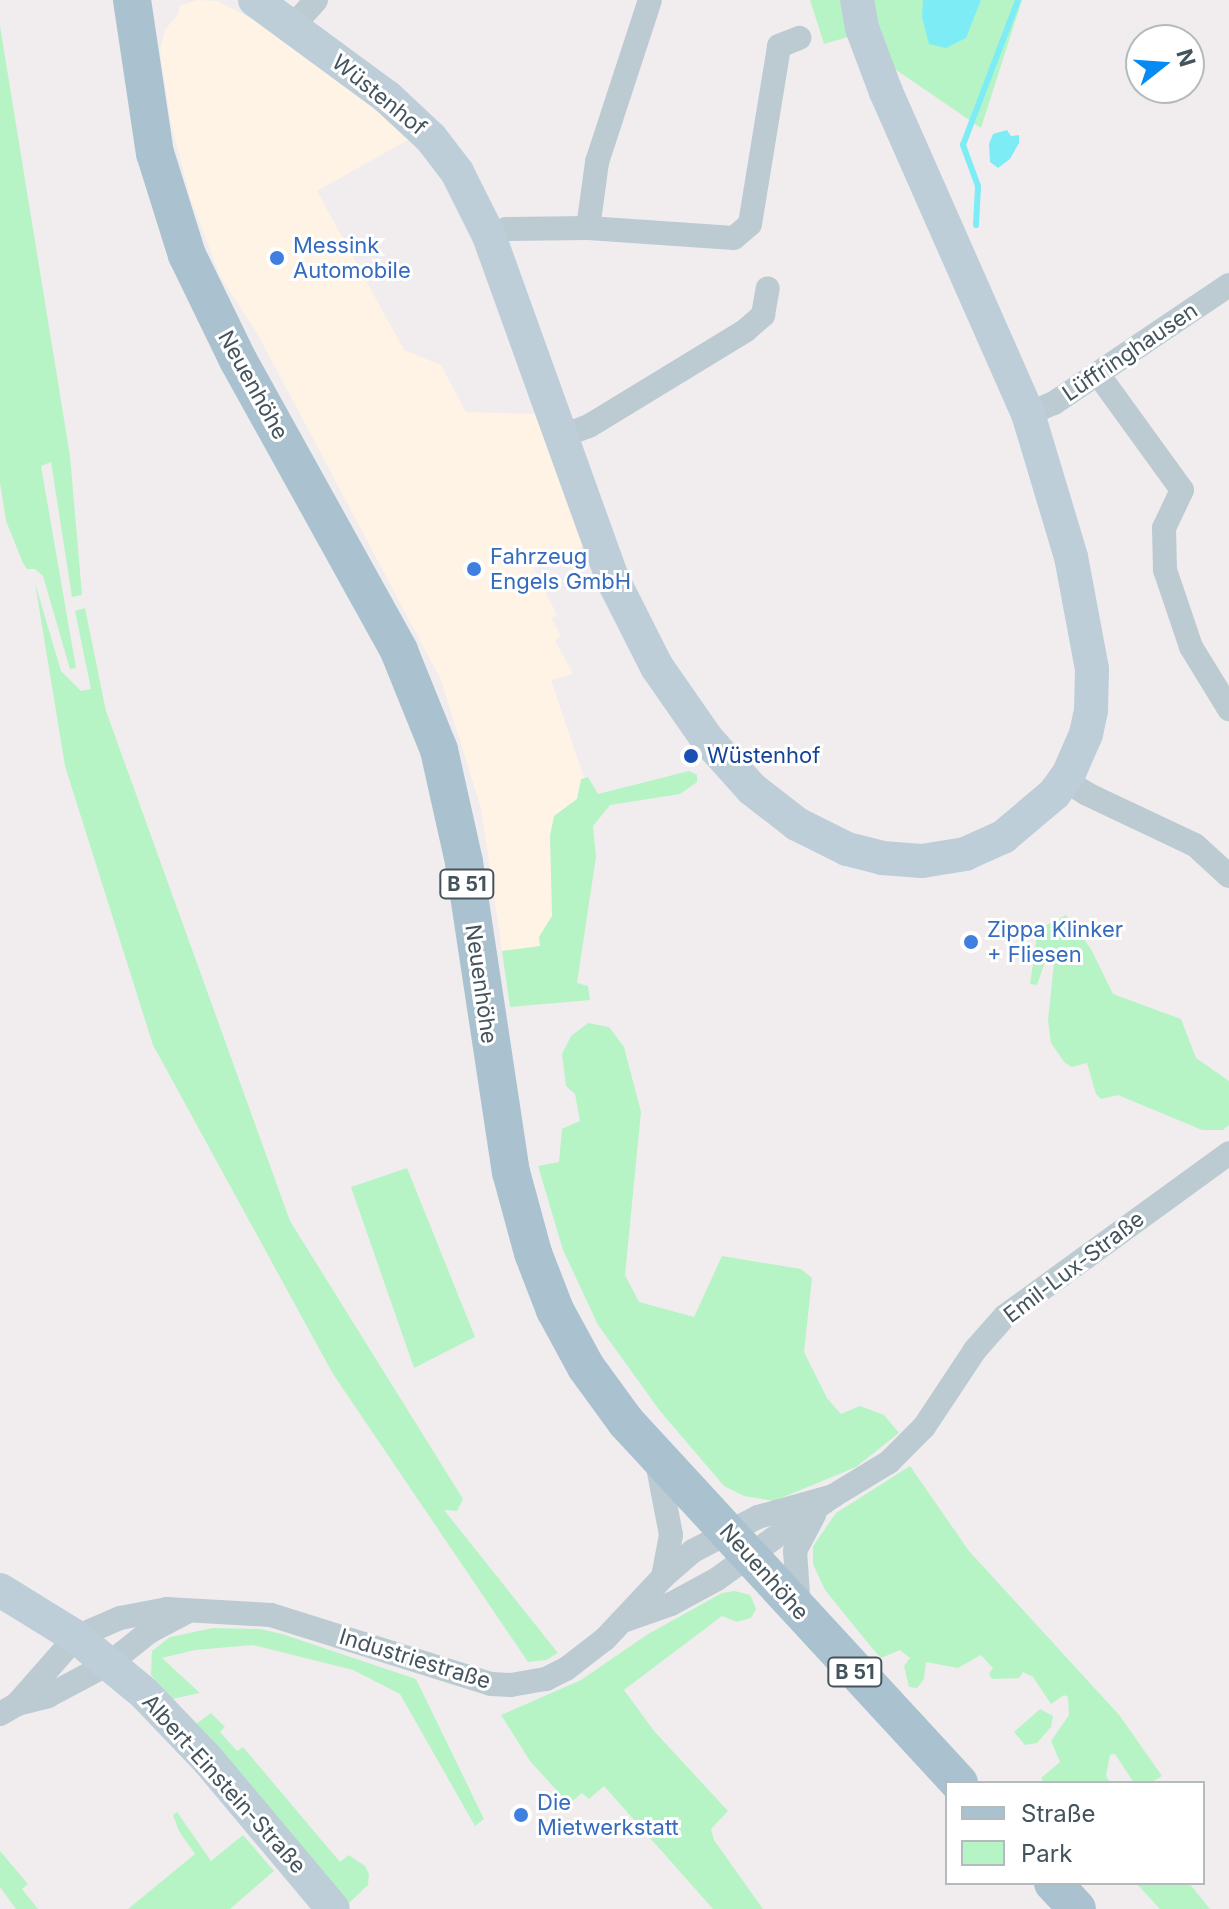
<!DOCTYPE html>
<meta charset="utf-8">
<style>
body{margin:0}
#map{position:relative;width:1229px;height:1909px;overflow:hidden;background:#f1edee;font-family:Inter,sans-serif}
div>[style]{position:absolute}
.commercial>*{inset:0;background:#fef3e4}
.green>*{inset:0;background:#b6f4c6}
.water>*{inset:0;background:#7eecf5}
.stream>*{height:6px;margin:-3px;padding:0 3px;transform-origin:3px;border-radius:3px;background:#7eecf5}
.street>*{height:24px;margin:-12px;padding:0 12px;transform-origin:12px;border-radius:12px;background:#bccbd2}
.secondary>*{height:34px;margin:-17px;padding:0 17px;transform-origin:17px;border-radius:17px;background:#beced9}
.primary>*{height:38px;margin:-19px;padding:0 19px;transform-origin:19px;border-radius:19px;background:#aac2d0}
.dots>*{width:22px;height:22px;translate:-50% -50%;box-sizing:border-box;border:4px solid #fff;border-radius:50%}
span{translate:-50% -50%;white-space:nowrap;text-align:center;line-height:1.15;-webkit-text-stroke:6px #fff;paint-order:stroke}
.shield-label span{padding:2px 6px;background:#fff;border:2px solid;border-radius:6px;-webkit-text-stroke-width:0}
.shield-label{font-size:20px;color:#44545d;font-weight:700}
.street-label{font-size:22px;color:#44545d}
.shop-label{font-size:22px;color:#366cbe}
.left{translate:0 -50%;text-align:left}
.transit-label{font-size:22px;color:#164399}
.legend{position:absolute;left:945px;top:1781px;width:260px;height:104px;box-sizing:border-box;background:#fff;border:2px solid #b4bbbe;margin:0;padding:10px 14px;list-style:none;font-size:24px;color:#44545d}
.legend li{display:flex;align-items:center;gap:16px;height:40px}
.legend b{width:40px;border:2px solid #b4bbbe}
.north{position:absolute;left:1125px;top:24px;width:80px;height:80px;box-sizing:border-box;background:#fff;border:2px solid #b4bbbe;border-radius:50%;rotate:73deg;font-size:22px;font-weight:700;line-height:32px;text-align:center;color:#44545d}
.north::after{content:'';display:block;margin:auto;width:28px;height:36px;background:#058bf3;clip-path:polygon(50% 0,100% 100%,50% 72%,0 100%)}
</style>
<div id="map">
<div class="commercial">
<div style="clip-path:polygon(197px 0,217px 1px,275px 30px,415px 136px,317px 191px,404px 350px,441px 365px,466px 412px,540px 414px,587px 545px,533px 567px,557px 615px,551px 618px,561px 636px,555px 640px,573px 674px,551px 680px,584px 778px,553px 880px,552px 916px,539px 937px,540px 947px,502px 951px,481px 808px,441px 680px,257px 333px,220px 276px,190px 197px,171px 123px,160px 51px,165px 30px,179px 13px,179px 6px)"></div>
</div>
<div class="green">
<div style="clip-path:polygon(810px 0,1022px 0,981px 128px,848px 37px,824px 44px)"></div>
<div style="clip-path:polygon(0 26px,70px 456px,82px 595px,72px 597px,51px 462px,41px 466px,76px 668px,70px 669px,43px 576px,35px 569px,27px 569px,23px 563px,6px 521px,0 483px)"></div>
<div style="clip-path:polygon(35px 583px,61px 671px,81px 691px,91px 689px,75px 611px,85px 608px,106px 711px,290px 1221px,463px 1499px,457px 1511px,444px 1510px,558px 1653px,546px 1660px,528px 1662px,333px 1374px,153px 1045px,65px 766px)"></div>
<div style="clip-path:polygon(689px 771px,697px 775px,697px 782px,680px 794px,610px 805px,593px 826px,596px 857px,577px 983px,588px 986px,590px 1000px,510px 1007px,502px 951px,540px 946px,539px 937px,552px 916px,550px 836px,554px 816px,577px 799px,581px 779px,588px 777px,598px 794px)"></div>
<div style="clip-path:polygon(1066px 915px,1091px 949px,1113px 994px,1181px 1019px,1196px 1058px,1229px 1081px,1229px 1125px,1223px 1130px,1202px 1130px,1118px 1095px,1101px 1099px,1096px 1094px,1087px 1063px,1072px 1067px,1065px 1063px,1051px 1043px,1048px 1020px,1054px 963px,1046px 959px,1037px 985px,1030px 984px,1038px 929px)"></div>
<div style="clip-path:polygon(588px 1023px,609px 1027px,624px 1047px,641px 1112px,625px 1275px,639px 1302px,694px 1317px,722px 1256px,801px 1269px,812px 1278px,804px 1352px,827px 1398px,841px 1414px,860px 1406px,884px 1415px,899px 1433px,856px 1467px,774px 1501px,744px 1496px,724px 1486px,660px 1411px,598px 1325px,563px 1250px,538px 1166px,559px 1162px,562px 1129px,580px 1121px,575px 1094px,566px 1086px,562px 1054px,571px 1036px)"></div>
<div style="clip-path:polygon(407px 1168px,475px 1337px,414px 1368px,351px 1187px)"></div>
<div style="clip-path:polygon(910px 1466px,969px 1551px,1120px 1716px,1162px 1776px,1150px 1783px,1134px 1783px,1115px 1754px,1110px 1755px,1106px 1776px,1111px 1783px,1045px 1783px,1041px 1778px,1060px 1762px,1051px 1741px,1069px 1715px,1068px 1697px,1064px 1695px,1051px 1704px,1033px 1677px,1023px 1672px,1019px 1678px,992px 1679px,989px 1674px,993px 1668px,981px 1655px,958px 1668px,926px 1662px,924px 1679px,917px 1688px,909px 1687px,904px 1666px,910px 1658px,900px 1650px,881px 1658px,872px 1648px,825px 1590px,813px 1564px,813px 1546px,836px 1513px)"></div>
<div style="clip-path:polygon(735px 1591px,750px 1595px,752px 1599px,756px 1609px,751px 1618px,737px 1622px,722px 1616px,624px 1690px,654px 1731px,728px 1811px,711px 1829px,714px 1840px,763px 1909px,713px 1909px,604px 1786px,589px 1799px,582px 1793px,569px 1804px,530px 1761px,501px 1715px,581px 1680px,648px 1634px,722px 1593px)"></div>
<div style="clip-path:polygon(213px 1628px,260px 1629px,282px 1634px,416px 1679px,484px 1819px,475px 1826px,400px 1694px,353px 1670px,253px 1645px,195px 1650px,162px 1658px,200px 1693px,172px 1699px,151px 1675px,152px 1651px,170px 1637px)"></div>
<div style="clip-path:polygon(1040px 1709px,1053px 1716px,1051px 1727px,1037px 1743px,1025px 1745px,1014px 1732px)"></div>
<div style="clip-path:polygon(211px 1713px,225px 1727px,220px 1732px,237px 1751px,243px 1747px,340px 1862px,349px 1855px,365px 1866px,369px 1874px,368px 1885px,349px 1903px,196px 1724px)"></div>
<div style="clip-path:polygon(177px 1812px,211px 1861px,243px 1835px,274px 1871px,230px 1909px,128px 1909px,195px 1854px,179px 1831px,173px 1815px)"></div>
<div style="clip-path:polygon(0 1851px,28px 1884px,22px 1889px,38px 1909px,16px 1909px,0 1887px)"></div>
<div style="clip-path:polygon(1136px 1883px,1189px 1883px,1210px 1909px,1160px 1909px)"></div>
</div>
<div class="water">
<div style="clip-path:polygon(923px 0,981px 0,966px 38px,946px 48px,929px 44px,922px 17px)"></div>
<div style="clip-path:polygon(1007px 130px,1011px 136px,1019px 135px,1019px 143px,1010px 159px,998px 168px,990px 162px,989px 144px,993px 134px)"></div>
</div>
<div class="stream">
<div style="left:976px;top:225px;width:39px;rotate:-87deg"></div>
<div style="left:978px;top:186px;width:44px;rotate:-110.1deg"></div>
<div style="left:963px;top:145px;width:155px;rotate:-69.2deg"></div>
</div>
<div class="street">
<div style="left:292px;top:27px;width:36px;rotate:-48deg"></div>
<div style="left:588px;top:228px;width:67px;rotate:-82.2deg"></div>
<div style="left:597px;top:162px;width:170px;rotate:-71.9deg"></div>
<div style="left:489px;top:236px;width:18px;rotate:-22deg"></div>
<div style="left:506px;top:229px;width:82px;rotate:-0.7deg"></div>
<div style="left:588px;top:228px;width:146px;rotate:3.9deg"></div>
<div style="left:734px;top:238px;width:21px;rotate:-41deg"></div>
<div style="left:750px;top:224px;width:180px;rotate:-80.7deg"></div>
<div style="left:779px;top:46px;width:22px;rotate:-22deg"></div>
<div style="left:1098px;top:374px;width:143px;rotate:54.1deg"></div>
<div style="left:1182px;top:490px;width:42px;rotate:115.3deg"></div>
<div style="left:1164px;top:528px;width:42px;rotate:88.6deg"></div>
<div style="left:1165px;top:570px;width:81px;rotate:71.3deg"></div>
<div style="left:1191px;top:647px;width:73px;rotate:58.5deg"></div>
<div style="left:1028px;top:414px;width:28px;rotate:-23deg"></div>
<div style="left:1054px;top:403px;width:211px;rotate:-34deg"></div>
<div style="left:560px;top:437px;width:31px;rotate:-21deg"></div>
<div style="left:589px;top:426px;width:184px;rotate:-31.4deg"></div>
<div style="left:746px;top:330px;width:23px;rotate:-41deg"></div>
<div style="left:763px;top:315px;width:27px;rotate:-80deg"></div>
<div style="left:1064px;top:780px;width:27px;rotate:31deg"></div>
<div style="left:1087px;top:794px;width:119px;rotate:25.3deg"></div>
<div style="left:1195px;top:845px;width:46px;rotate:42.4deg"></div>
<div style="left:657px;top:1462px;width:74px;rotate:79.1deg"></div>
<div style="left:671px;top:1535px;width:43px;rotate:100.8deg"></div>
<div style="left:799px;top:1609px;width:58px;rotate:-93.9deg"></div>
<div style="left:795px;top:1551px;width:41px;rotate:-62.2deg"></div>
<div style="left:626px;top:1620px;width:48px;rotate:-19.6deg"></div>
<div style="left:671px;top:1604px;width:52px;rotate:-28.5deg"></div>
<div style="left:717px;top:1579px;width:143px;rotate:-35.6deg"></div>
<div style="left:833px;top:1496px;width:66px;rotate:-31.3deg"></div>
<div style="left:889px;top:1462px;width:49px;rotate:-45deg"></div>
<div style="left:924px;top:1427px;width:92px;rotate:-56.5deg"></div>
<div style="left:975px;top:1350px;width:45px;rotate:-48.6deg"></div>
<div style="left:1005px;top:1316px;width:277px;rotate:-36deg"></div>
<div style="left:17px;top:1704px;width:89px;rotate:-48.6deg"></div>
<div style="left:76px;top:1637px;width:48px;rotate:-23.4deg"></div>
<div style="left:120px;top:1618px;width:48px;rotate:-10.8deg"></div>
<div style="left:167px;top:1609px;width:104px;rotate:3.3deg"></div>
<div style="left:271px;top:1615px;width:231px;rotate:17.4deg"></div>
<div style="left:491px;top:1684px;width:20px;rotate:3deg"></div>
<div style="left:511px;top:1685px;width:36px;rotate:-10deg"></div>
<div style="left:546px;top:1679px;width:22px;rotate:-27deg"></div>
<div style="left:566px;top:1669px;width:49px;rotate:-37.6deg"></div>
<div style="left:605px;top:1639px;width:85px;rotate:-46.9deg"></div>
<div style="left:663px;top:1577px;width:40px;rotate:-41deg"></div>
<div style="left:693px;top:1551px;width:73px;rotate:-27.6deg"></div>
<div style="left:758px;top:1517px;width:78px;rotate:-15.6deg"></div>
<div style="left:0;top:1714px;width:20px;rotate:-30deg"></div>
<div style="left:17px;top:1704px;width:32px;rotate:-14deg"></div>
<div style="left:48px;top:1696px;width:70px;rotate:-28deg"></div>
<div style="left:110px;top:1663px;width:50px;rotate:-38.5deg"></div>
<div style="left:149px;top:1632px;width:43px;rotate:-27.8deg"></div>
</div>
<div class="secondary">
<div style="left:255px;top:0;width:164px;rotate:36.3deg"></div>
<div style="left:387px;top:97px;width:60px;rotate:43deg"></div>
<div style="left:431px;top:138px;width:43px;rotate:52.6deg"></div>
<div style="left:457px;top:172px;width:72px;rotate:63.4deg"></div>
<div style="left:489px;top:236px;width:366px;rotate:70.2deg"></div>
<div style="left:613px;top:580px;width:97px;rotate:63.2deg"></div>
<div style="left:657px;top:667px;width:88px;rotate:55.2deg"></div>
<div style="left:707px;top:739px;width:67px;rotate:48deg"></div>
<div style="left:752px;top:789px;width:57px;rotate:37.9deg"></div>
<div style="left:797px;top:824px;width:56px;rotate:26.6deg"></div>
<div style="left:847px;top:849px;width:36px;rotate:14deg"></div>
<div style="left:882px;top:858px;width:40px;rotate:4.3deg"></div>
<div style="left:922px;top:861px;width:44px;rotate:-9.2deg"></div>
<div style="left:965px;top:854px;width:42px;rotate:-24.1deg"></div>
<div style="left:1003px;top:837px;width:67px;rotate:-40.1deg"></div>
<div style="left:1054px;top:794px;width:26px;rotate:-54deg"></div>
<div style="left:1069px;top:773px;width:43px;rotate:-66.4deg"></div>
<div style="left:1086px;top:734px;width:25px;rotate:-78deg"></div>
<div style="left:1091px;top:710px;width:41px;rotate:-88.6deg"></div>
<div style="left:1092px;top:669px;width:114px;rotate:-100.6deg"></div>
<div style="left:1071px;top:557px;width:149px;rotate:-106.7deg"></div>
<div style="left:1028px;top:414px;width:352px;rotate:-113.8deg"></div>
<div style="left:886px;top:92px;width:68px;rotate:-110.6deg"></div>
<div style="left:862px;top:28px;width:28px;rotate:-100deg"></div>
<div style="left:0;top:1590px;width:89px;rotate:31.7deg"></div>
<div style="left:76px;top:1637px;width:88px;rotate:39.5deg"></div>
<div style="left:144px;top:1693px;width:93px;rotate:46.3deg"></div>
<div style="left:208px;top:1760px;width:194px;rotate:50deg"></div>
</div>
<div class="primary">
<div style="left:132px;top:0;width:155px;rotate:81.5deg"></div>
<div style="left:155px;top:153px;width:107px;rotate:72.6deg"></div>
<div style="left:187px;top:255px;width:117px;rotate:64.1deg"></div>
<div style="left:238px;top:360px;width:333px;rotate:61deg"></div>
<div style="left:399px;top:651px;width:107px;rotate:68deg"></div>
<div style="left:439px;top:750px;width:115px;rotate:77.4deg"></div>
<div style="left:464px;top:862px;width:314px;rotate:81.4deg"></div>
<div style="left:511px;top:1172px;width:84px;rotate:74.8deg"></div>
<div style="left:533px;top:1253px;width:61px;rotate:68.9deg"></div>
<div style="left:555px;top:1310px;width:65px;rotate:61.5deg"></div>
<div style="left:586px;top:1367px;width:68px;rotate:54deg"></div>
<div style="left:626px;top:1422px;width:491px;rotate:47.3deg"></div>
<div style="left:1053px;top:1883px;width:35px;rotate:47deg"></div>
</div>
<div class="dots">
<div style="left:277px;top:258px;background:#3f7fe0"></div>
<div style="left:474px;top:569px;background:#3f7fe0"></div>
<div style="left:691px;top:756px;background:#1a4fb4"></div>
<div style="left:971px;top:942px;background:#3f7fe0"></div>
<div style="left:521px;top:1815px;background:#3f7fe0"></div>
</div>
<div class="shield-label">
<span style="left:467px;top:884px">B 51</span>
<span style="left:855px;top:1672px">B 51</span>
</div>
<div class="street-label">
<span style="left:379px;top:95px;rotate:39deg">Wüstenhof</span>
<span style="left:1130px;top:352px;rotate:-34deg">Lüffringhausen</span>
<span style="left:253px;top:385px;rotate:61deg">Neuenhöhe</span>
<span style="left:481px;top:984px;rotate:82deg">Neuenhöhe</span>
<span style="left:1074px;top:1267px;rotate:-37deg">Emil-Lux-Straße</span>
<span style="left:764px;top:1572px;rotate:48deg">Neuenhöhe</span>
<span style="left:415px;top:1659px;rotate:17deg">Industriestraße</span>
<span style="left:224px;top:1784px;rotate:48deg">Albert-Einstein-Straße</span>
</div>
<div class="shop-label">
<span class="left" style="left:293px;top:258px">Messink<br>Automobile</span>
<span class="left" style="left:490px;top:569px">Fahrzeug<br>Engels GmbH</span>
<span class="left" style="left:987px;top:942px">Zippa Klinker<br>+ Fliesen</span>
<span class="left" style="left:537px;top:1815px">Die<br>Mietwerkstatt</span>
</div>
<div class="transit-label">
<span class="left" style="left:707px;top:756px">Wüstenhof</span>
</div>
<ul class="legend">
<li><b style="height:10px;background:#aac2d0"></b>Straße</li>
<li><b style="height:22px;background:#b6f4c6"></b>Park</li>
</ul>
<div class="north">N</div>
</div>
